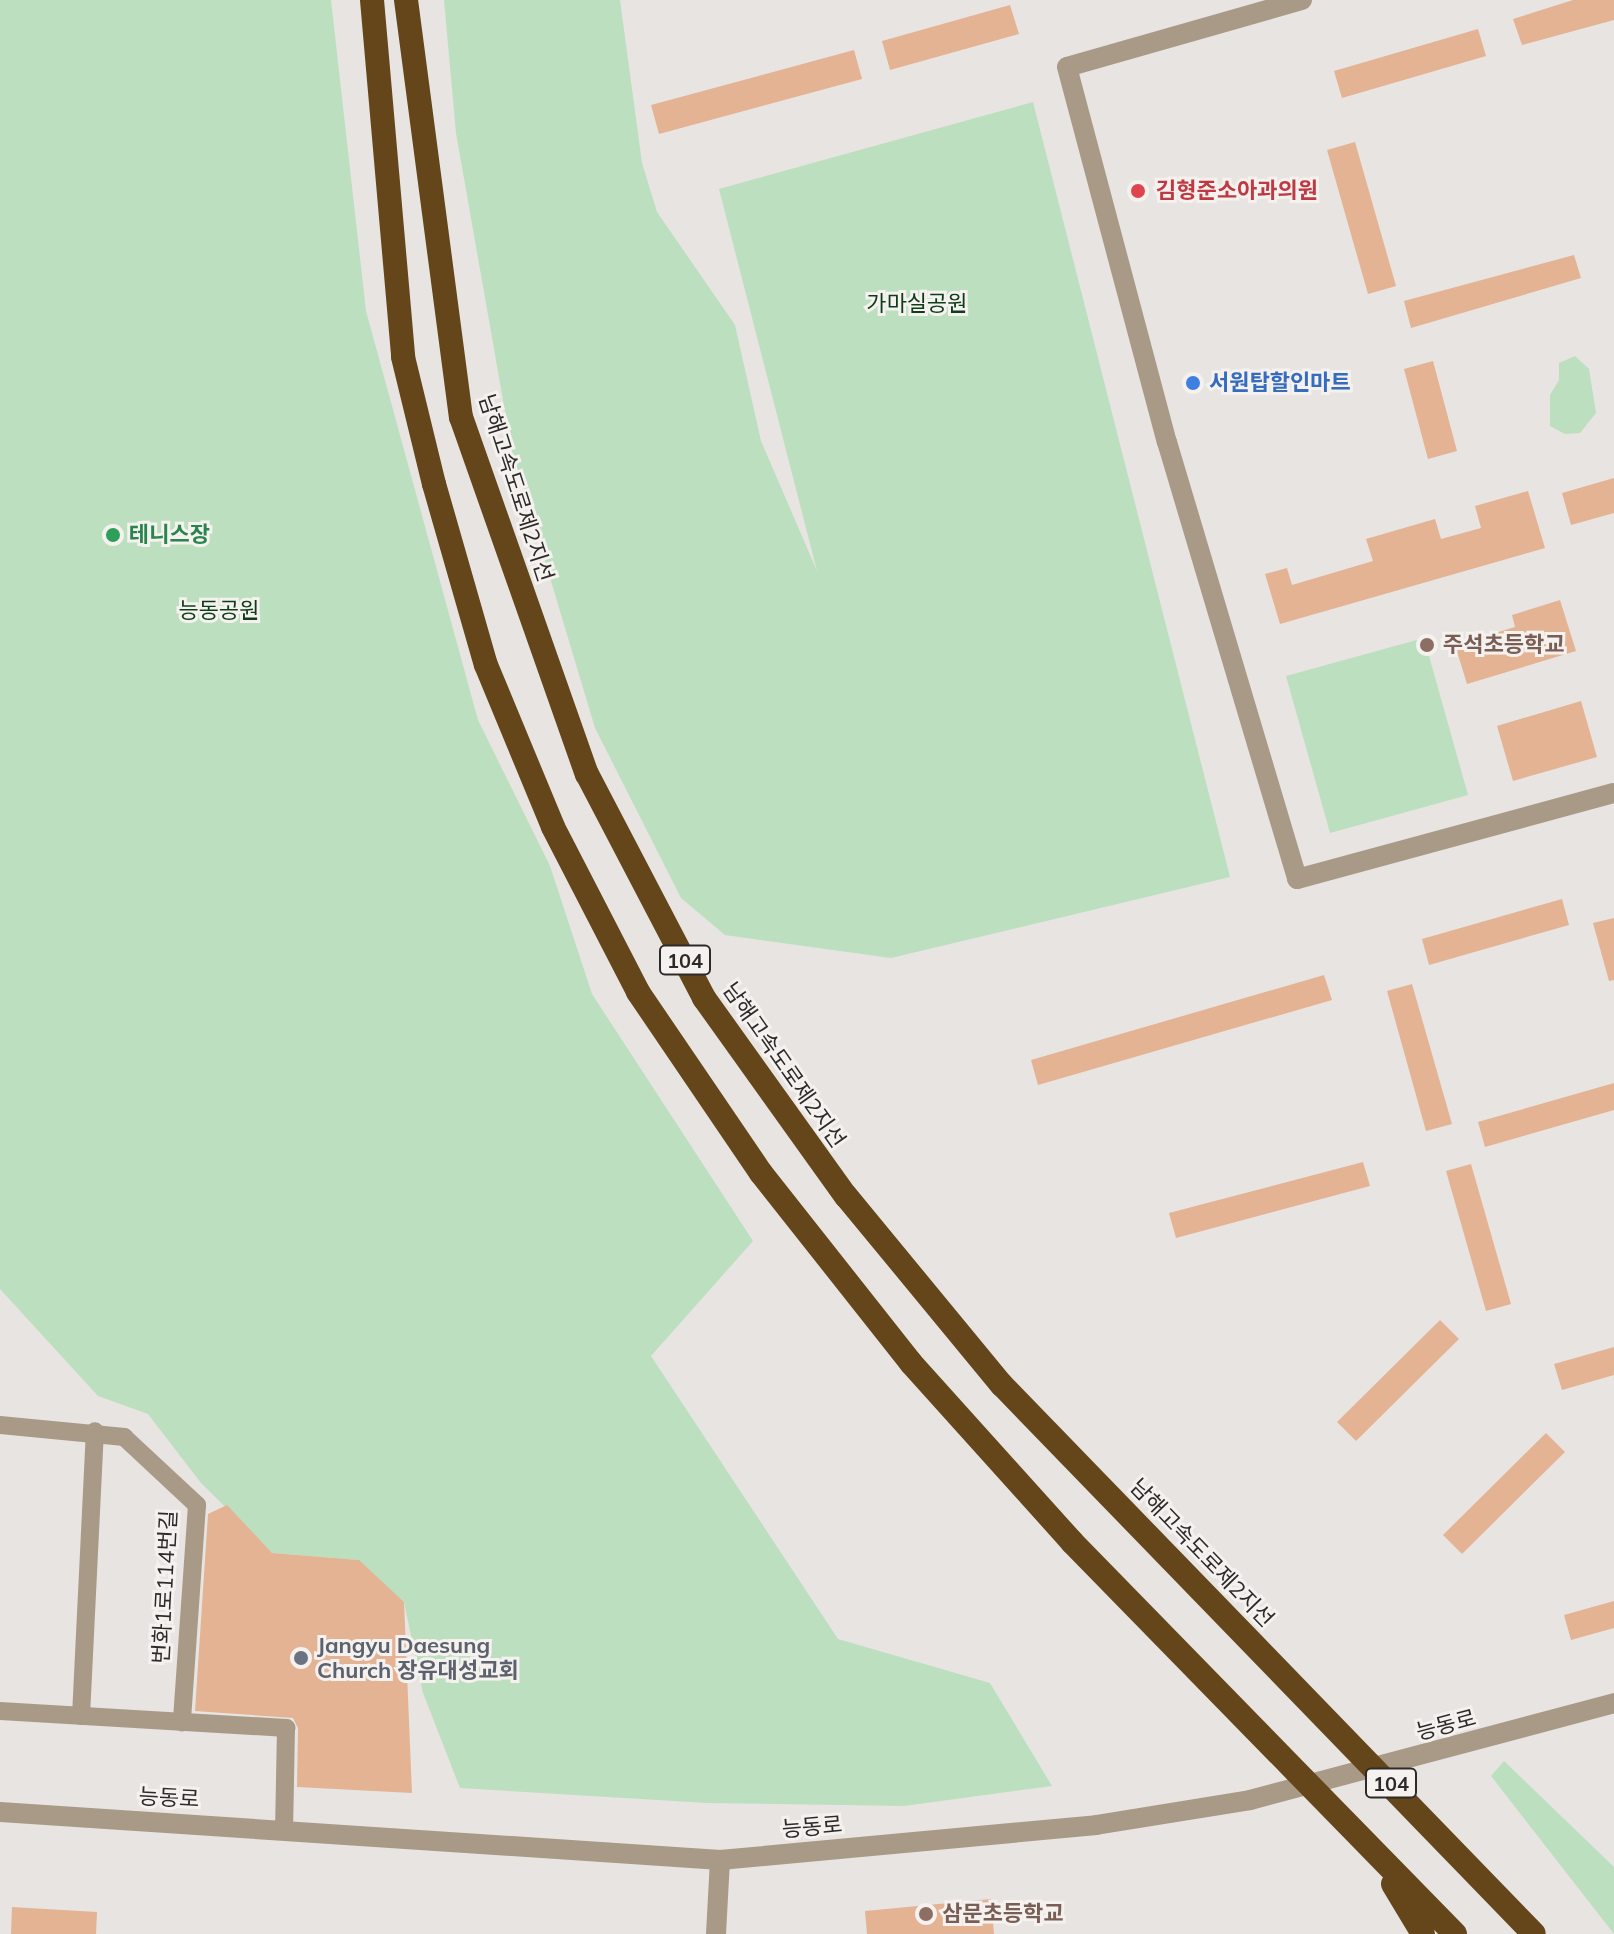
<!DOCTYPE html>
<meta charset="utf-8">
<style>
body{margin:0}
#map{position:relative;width:1614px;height:1934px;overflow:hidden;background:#e8e4e1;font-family:Mulish,"Noto Sans KR",sans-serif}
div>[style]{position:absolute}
.green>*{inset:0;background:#bcdfbf}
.building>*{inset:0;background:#e4b393}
.minor>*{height:18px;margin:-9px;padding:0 9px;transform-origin:9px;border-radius:9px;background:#a99a87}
.tertiary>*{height:20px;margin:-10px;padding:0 10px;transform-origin:10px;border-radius:10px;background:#a99a87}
.motorway>*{height:24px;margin:-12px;padding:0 12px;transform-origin:12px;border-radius:12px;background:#64461a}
.dots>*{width:22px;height:22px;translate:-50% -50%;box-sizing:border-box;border:4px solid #f5f1ee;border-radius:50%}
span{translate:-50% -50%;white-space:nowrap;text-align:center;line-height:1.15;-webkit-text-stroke:6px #f5f1ee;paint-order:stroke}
.shield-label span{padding:2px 6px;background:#f5f1ee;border:2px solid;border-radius:6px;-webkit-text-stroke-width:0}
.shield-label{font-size:20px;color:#2c2b2a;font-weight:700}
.health-label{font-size:22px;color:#be3a42;font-weight:700}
.left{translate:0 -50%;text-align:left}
.park-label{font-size:22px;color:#0d3d18}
.shop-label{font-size:22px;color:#366cbe;font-weight:700}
.street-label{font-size:22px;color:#2c2b2a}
.leisure-label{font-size:22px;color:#27864d;font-weight:700}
.education-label{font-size:22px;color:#785e54;font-weight:700}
.worship-label{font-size:22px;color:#5b616d;font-weight:700}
</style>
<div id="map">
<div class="green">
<div style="clip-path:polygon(0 0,331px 0,366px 311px,478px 720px,550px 866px,592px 994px,753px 1241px,651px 1356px,838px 1639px,990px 1683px,1052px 1786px,904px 1806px,707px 1803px,460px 1788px,423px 1693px,404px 1602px,358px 1560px,272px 1553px,201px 1483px,148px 1414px,98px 1396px,0 1289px)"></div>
<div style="clip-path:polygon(444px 0,620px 0,642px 163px,657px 212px,735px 325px,761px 441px,817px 571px,719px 189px,1033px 102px,1230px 877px,891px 958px,725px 935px,681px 898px,595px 728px,512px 451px,456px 133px)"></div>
<div style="clip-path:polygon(1575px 356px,1589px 369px,1596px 413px,1580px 433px,1565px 434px,1550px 426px,1550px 395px,1559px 380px,1559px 363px)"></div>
<div style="clip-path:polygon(1424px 638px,1468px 795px,1330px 833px,1286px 676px)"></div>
<div style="clip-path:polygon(1504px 1761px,1614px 1867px,1614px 1934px,1491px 1776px)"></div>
</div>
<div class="building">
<div style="clip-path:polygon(1573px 0,1614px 0,1614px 20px,1522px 45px,1513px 19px)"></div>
<div style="clip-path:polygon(1010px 5px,1019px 34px,890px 70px,882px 41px)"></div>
<div style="clip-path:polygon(1478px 29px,1486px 56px,1342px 98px,1334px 71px)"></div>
<div style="clip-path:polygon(854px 50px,862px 79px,659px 134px,651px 105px)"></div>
<div style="clip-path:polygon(1355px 142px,1396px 286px,1368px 294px,1327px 150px)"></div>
<div style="clip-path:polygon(1574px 255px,1581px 278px,1411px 328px,1404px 301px)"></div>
<div style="clip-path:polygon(1433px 361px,1457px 451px,1428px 459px,1404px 369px)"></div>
<div style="clip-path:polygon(1614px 478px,1614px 513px,1571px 525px,1562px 493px)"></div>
<div style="clip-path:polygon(1528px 491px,1545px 548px,1280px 624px,1265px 574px,1287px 568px,1292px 585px,1373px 561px,1366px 539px,1435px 519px,1441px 539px,1481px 528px,1475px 506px)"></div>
<div style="clip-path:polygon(1560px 600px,1576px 651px,1467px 684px,1455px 645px,1515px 627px,1512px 615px)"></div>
<div style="clip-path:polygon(1581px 701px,1597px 757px,1513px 781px,1497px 726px)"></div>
<div style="clip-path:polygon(1562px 899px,1569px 925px,1429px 965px,1422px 939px)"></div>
<div style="clip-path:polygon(1614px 918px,1614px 980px,1609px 981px,1593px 923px)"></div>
<div style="clip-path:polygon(1324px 975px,1332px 1000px,1038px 1085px,1031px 1060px)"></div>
<div style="clip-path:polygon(1412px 984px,1452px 1124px,1426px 1131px,1387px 991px)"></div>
<div style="clip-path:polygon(1614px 1083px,1614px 1110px,1485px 1147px,1478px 1122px)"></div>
<div style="clip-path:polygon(1363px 1162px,1370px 1186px,1176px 1238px,1169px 1213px)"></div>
<div style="clip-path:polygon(1471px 1164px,1511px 1304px,1486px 1311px,1446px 1171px)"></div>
<div style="clip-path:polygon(1440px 1320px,1459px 1339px,1356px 1441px,1337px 1422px)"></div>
<div style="clip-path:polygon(1614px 1347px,1614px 1375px,1562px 1390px,1554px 1364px)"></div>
<div style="clip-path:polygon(1546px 1433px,1565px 1452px,1462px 1554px,1443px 1535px)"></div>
<div style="clip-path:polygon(227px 1505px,272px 1553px,359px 1560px,404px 1602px,412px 1793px,297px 1787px,298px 1728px,293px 1718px,195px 1711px,208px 1514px)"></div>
<div style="clip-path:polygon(1614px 1601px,1614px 1628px,1571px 1640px,1564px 1615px)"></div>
<div style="clip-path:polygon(991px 1899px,994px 1934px,867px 1934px,865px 1911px)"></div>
<div style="clip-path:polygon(12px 1907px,97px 1912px,96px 1934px,11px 1934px)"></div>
</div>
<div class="minor">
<div style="left:0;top:1425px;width:125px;rotate:5.5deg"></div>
<div style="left:124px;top:1437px;width:100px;rotate:43deg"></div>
<div style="left:197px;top:1505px;width:218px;rotate:94deg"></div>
<div style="left:0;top:1711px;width:287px;rotate:3.4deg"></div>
<div style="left:286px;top:1728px;width:101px;rotate:91.1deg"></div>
<div style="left:81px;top:1716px;width:285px;rotate:-87.2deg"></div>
</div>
<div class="tertiary">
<div style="left:1302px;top:0;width:244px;rotate:164.1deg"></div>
<div style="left:1067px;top:67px;width:388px;rotate:75.1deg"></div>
<div style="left:1167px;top:442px;width:456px;rotate:73.4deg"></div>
<div style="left:1297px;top:879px;width:328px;rotate:-15.2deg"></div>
<div style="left:0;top:1812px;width:722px;rotate:3.81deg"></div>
<div style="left:720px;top:1860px;width:378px;rotate:-5.3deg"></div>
<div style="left:1096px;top:1825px;width:156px;rotate:-9.2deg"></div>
<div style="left:1250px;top:1800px;width:377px;rotate:-14.9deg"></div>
<div style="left:716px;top:1934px;width:74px;rotate:-86.9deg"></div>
</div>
<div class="motorway">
<div style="left:372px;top:0;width:358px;rotate:85deg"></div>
<div style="left:403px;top:357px;width:131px;rotate:76.3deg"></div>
<div style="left:434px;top:484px;width:188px;rotate:74deg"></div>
<div style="left:486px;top:665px;width:175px;rotate:67.5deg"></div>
<div style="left:553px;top:827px;width:186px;rotate:62.7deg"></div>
<div style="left:638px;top:992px;width:219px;rotate:55.8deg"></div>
<div style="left:761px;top:1173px;width:242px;rotate:51.7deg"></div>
<div style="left:911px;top:1363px;width:241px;rotate:48deg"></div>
<div style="left:1072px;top:1542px;width:548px;rotate:45.67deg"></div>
<div style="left:406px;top:0;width:421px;rotate:82.5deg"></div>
<div style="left:461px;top:417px;width:379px;rotate:70.6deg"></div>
<div style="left:587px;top:774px;width:253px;rotate:62.4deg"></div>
<div style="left:704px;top:998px;width:244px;rotate:54.4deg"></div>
<div style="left:846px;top:1196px;width:245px;rotate:50.5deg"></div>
<div style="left:1002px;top:1385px;width:764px;rotate:45.9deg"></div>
<div style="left:1393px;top:1884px;width:58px;rotate:59deg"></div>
</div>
<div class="dots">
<div style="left:1138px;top:191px;background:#e0444e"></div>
<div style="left:1193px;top:383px;background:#3f7fe0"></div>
<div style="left:113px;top:535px;background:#2e9e5b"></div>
<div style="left:1427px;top:645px;background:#8d6e63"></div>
<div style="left:301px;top:1658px;background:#6b7280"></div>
<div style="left:926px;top:1914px;background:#8d6e63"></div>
</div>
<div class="shield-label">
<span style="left:685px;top:960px">104</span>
<span style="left:1391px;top:1783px">104</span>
</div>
<div class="health-label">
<span class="left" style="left:1156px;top:191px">김형준소아과의원</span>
</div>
<div class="park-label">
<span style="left:917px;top:304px">가마실공원</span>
<span style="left:219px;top:611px">능동공원</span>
</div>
<div class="shop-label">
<span class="left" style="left:1209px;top:383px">서원탑할인마트</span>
</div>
<div class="street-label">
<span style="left:516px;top:488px;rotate:72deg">남해고속도로제2지선</span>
<span style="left:784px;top:1065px;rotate:55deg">남해고속도로제2지선</span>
<span style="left:1202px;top:1553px;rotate:46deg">남해고속도로제2지선</span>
<span style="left:165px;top:1587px;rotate:-87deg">번화1로114번길</span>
<span style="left:1446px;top:1725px;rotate:-15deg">능동로</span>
<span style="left:169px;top:1798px;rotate:3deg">능동로</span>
<span style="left:812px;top:1827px;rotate:-5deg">능동로</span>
</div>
<div class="leisure-label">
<span class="left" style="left:129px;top:535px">테니스장</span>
</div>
<div class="education-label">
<span class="left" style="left:1443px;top:645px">주석초등학교</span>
<span class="left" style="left:942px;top:1914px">삼문초등학교</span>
</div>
<div class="worship-label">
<span class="left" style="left:317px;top:1658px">Jangyu Daesung<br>Church 장유대성교회</span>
</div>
</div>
